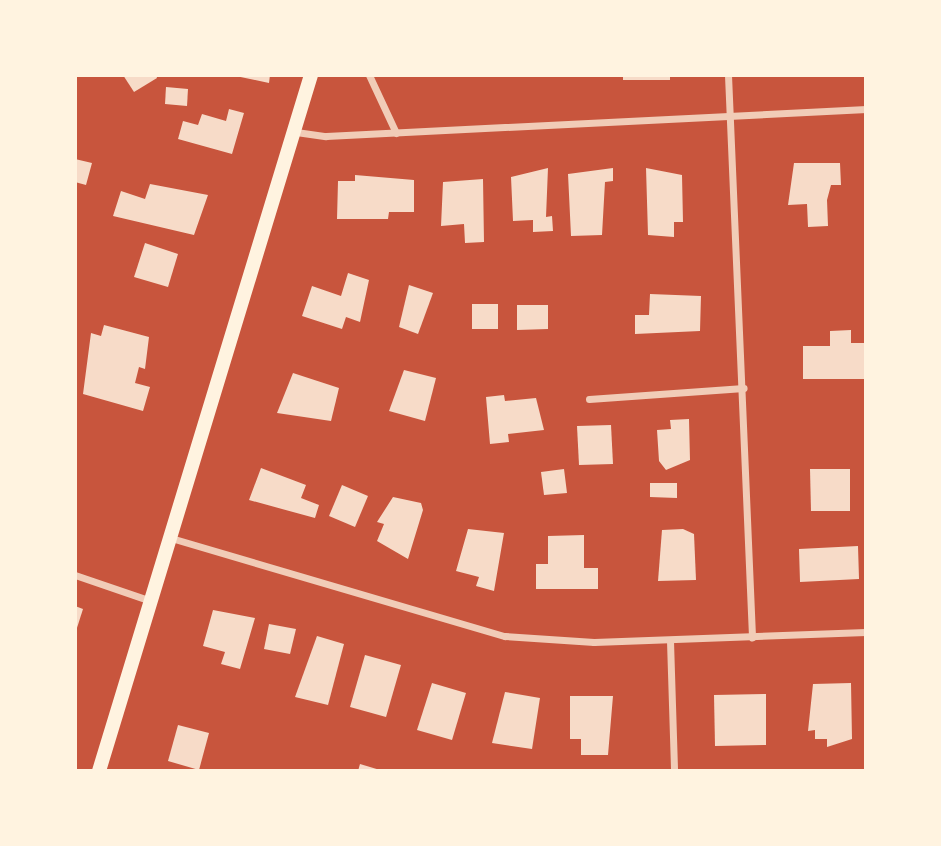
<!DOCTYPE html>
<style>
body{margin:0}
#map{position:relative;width:941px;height:846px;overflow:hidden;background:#c8553d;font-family:Barlow,sans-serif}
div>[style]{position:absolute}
.building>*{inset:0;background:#f7dbc8}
.minor>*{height:7px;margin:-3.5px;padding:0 3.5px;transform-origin:3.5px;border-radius:3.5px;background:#f1ccb7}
.secondary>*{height:14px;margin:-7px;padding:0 7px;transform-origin:7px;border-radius:7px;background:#fff3e0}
span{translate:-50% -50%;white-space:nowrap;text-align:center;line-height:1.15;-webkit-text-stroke:5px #fff3e0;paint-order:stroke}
.frame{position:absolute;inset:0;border:77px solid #fff3e0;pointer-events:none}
</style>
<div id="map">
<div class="building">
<div style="clip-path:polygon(123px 75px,156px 75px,157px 78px,134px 92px)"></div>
<div style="clip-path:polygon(231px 75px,270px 75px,269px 83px)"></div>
<div style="clip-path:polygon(623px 75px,670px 75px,670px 80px,623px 80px)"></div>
<div style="clip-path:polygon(166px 87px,188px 89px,187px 106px,165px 104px)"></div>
<div style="clip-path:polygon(229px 109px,244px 113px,232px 154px,178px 139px,183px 121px,198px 125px,202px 114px,226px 121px)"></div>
<div style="clip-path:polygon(75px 159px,92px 163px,86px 185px,75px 182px)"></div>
<div style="clip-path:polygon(794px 163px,840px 163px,841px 185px,831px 185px,827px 200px,828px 226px,808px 227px,807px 204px,788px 205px)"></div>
<div style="clip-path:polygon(548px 168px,546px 217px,552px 216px,553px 231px,533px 232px,533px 220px,513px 221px,511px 177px)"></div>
<div style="clip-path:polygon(613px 168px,613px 181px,605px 182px,602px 235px,571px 236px,568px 174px)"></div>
<div style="clip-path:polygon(646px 168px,682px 175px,683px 222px,674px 222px,674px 237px,648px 235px)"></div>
<div style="clip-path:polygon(355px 175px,414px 180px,414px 212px,389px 212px,388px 219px,337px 219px,338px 181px,355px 181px)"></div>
<div style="clip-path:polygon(483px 179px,484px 242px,465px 243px,464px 224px,441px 226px,443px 182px)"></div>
<div style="clip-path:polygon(150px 184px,208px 195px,194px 235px,113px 216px,121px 191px,145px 199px)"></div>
<div style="clip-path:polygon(145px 243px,178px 254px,168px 287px,134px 277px)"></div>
<div style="clip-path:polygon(348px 273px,369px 280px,360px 322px,346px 317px,342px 329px,302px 316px,312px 286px,341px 296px)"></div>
<div style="clip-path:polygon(409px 285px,433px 293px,418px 334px,399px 327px)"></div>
<div style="clip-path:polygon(650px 294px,701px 296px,700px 331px,635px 334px,635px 315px,649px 315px)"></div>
<div style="clip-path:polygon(472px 304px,498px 304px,498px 329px,472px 329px)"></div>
<div style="clip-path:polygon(517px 305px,548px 305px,548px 329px,517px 330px)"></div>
<div style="clip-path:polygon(104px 325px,149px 337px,145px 369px,139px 367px,135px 383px,150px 387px,143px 411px,83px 394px,91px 333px,101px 336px)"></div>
<div style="clip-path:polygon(851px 330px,851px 343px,866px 343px,866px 379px,803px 379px,803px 346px,830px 346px,830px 331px)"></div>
<div style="clip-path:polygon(404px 370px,436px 378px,425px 421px,389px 411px)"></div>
<div style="clip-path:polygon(293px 373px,339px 388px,331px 421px,277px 413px)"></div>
<div style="clip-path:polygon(504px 395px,505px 401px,536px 398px,544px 430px,508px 434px,509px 442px,490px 444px,486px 397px)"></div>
<div style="clip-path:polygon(689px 419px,690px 460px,666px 470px,659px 461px,657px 430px,671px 429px,670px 420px)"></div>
<div style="clip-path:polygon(611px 425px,613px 464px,579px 465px,577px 426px)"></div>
<div style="clip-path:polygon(261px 468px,306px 485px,301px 498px,319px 505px,315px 518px,249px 500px)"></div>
<div style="clip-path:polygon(564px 469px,567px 493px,544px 495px,541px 472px)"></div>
<div style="clip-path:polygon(810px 469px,850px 469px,850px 511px,811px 511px)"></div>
<div style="clip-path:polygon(650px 483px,677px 483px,677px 498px,650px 497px)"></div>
<div style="clip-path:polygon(342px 485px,368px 496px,355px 527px,329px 516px)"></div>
<div style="clip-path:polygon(393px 497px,421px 503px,423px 510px,408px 559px,377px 541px,384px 524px,377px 522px)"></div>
<div style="clip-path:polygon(468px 529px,504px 533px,494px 591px,476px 586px,479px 577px,456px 571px)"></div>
<div style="clip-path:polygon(683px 529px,694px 534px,696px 580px,658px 581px,662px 530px)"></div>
<div style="clip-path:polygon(584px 535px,584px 568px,598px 568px,598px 589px,536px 589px,536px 564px,548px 564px,548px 536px)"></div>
<div style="clip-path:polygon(858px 546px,859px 579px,800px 582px,799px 549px)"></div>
<div style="clip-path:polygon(75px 606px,83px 609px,76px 631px,75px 631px)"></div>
<div style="clip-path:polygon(213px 610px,255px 618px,240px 669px,221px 664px,225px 652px,203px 646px)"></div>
<div style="clip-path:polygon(269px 624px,296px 629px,290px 654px,264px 649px)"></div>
<div style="clip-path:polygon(317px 636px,344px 644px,328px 705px,295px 697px)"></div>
<div style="clip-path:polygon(365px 655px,401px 665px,386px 717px,350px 707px)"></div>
<div style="clip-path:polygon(432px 683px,466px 693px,452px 740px,417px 730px)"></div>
<div style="clip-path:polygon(851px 683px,852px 739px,827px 747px,827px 739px,815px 739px,815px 730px,808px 731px,813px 684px)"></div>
<div style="clip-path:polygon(505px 692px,540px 698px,532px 749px,492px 743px)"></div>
<div style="clip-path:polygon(766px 694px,766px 745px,715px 746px,714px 695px)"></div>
<div style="clip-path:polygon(570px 696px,613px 696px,608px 755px,581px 755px,581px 739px,570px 739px)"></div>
<div style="clip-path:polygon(178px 725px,209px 733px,199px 770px,168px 761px)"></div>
<div style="clip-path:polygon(360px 764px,380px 770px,380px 771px,358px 771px)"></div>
</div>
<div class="minor">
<div style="left:369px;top:75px;width:64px;rotate:65deg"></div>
<div style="left:728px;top:75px;width:563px;rotate:87.55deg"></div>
<div style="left:296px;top:132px;width:30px;rotate:8deg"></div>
<div style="left:326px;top:136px;width:541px;rotate:-2.86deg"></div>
<div style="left:589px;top:399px;width:155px;rotate:-4.1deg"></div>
<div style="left:171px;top:538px;width:348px;rotate:16.4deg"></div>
<div style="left:505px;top:636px;width:89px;rotate:3.9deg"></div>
<div style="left:594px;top:642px;width:272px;rotate:-2.1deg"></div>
<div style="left:75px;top:575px;width:80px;rotate:18.9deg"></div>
<div style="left:670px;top:641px;width:130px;rotate:88.2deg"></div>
</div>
<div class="secondary">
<div style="left:99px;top:771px;width:728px;rotate:-73.06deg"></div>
</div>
<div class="frame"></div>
</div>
